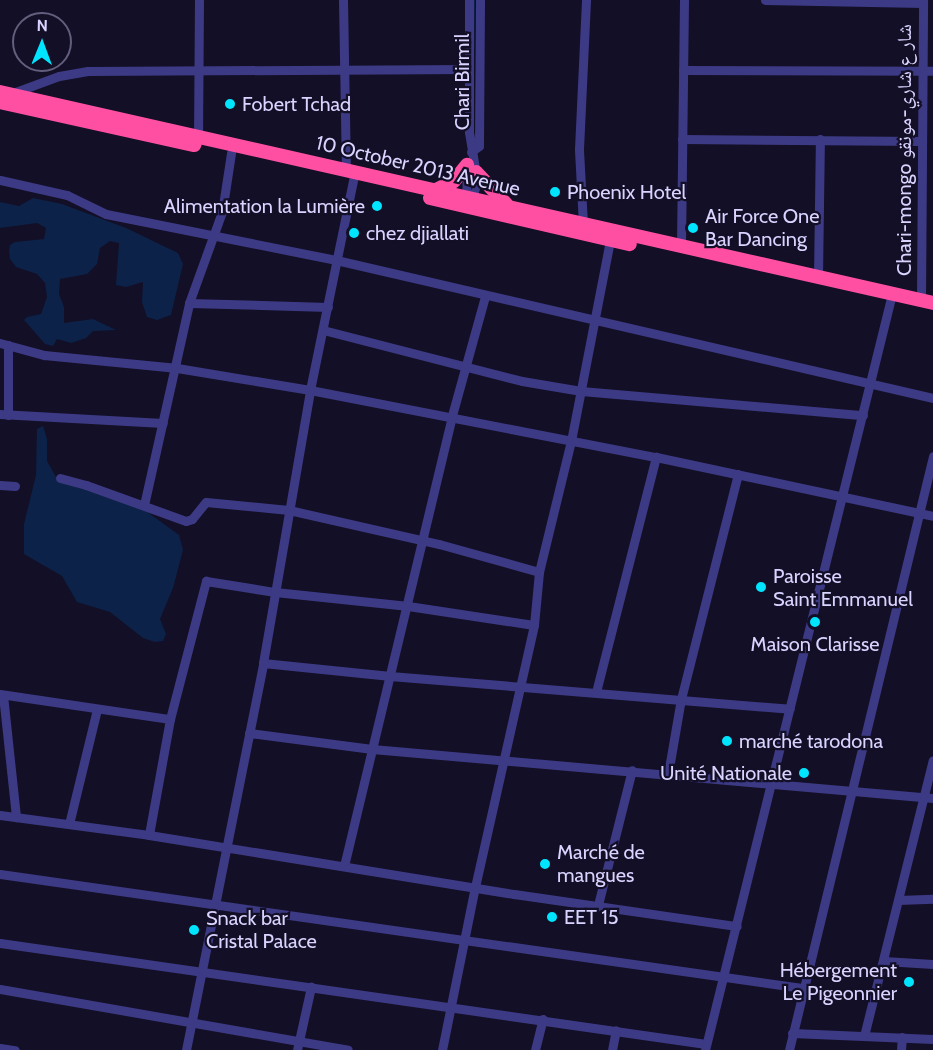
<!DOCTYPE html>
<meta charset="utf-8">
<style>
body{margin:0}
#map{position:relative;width:933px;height:1050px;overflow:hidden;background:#130f26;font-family:Cabin,"Noto Naskh Arabic",sans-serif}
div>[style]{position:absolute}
.water>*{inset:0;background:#0c2248}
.stream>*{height:2px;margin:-1px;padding:0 1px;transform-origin:1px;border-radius:1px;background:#0c2248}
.minor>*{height:9px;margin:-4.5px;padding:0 4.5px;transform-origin:4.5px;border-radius:4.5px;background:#3d3a85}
.highway>*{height:14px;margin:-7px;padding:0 7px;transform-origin:7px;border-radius:7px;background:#ff4fa3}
.dots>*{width:16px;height:16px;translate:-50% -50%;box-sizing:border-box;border:3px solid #130f26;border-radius:50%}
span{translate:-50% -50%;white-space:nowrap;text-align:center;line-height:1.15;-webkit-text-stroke:4.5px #130f26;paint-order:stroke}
.street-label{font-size:20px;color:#d9d4ff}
.poi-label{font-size:20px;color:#d9d4ff}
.left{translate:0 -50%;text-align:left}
.right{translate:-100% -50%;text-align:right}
.north{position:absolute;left:12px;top:12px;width:60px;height:60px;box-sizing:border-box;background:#130f26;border:2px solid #625e7d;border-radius:50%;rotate:1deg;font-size:16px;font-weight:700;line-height:24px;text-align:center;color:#d9d4ff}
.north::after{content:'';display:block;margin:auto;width:21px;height:27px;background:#00e5ff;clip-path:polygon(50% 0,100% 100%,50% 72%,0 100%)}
</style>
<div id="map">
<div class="water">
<div style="clip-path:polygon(33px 198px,62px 204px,126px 228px,178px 253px,183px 264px,171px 315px,157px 320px,147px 317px,142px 302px,143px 282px,126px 287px,116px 285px,119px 243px,110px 241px,100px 248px,97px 264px,87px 274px,60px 279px,59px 294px,64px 307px,64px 323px,93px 319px,116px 330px,93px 331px,86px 338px,71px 343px,57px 339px,53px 346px,45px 344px,24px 320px,27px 317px,41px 314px,47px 297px,45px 283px,37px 274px,16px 267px,10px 259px,9px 251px,10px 245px,15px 242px,44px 239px,46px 228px,37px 223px,0 228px,0 202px,19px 206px)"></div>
<div style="clip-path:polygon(43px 426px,47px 439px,47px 461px,56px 477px,146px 511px,179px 535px,183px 550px,173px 588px,160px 619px,166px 634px,163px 641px,155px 642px,143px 638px,110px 612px,77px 602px,62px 576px,24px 554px,24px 524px,36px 475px,37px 429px)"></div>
</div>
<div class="stream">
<div style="left:473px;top:66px;width:66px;rotate:-89.1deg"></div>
</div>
<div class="minor">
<div style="left:343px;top:0;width:169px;rotate:89deg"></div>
<div style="left:469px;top:0;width:132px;rotate:90deg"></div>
<div style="left:469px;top:132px;width:50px;rotate:80.7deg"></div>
<div style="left:477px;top:181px;width:22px;rotate:106deg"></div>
<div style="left:765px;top:0;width:158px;rotate:1.1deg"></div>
<div style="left:683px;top:70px;width:250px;rotate:0.2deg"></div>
<div style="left:10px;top:94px;width:52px;rotate:-20.2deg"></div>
<div style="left:59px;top:76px;width:29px;rotate:-10deg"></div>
<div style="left:88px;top:71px;width:381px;rotate:-0.3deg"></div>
<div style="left:682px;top:139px;width:240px;rotate:0.5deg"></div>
<div style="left:198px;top:142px;width:142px;rotate:-89.6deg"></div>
<div style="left:471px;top:152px;width:10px;rotate:-37deg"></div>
<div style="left:479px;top:146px;width:146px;rotate:-89.6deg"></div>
<div style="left:0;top:180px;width:69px;rotate:12.6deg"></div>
<div style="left:67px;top:195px;width:43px;rotate:26deg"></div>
<div style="left:106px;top:214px;width:235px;rotate:11.3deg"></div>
<div style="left:336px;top:260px;width:613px;rotate:13.02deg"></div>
<div style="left:466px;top:200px;width:34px;rotate:-88deg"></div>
<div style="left:583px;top:224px;width:75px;rotate:-93.1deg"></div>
<div style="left:579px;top:149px;width:149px;rotate:-87.3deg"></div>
<div style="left:681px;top:246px;width:246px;rotate:-89.3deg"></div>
<div style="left:818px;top:277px;width:138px;rotate:-89.2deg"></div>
<div style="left:921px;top:301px;width:301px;rotate:-89.6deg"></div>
<div style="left:189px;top:303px;width:139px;rotate:1.6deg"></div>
<div style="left:323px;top:330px;width:205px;rotate:14.4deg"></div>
<div style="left:522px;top:381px;width:60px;rotate:9.6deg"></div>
<div style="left:581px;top:391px;width:283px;rotate:4.9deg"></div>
<div style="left:0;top:343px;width:46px;rotate:15.3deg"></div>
<div style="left:44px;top:355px;width:134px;rotate:5.6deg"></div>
<div style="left:177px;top:368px;width:135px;rotate:9.4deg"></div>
<div style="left:310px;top:390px;width:352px;rotate:11deg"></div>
<div style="left:656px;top:457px;width:283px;rotate:12deg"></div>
<div style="left:0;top:414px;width:163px;rotate:3.2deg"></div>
<div style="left:8px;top:415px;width:70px;rotate:-90deg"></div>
<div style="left:60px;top:478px;width:27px;rotate:15deg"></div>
<div style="left:86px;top:485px;width:106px;rotate:19.8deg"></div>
<div style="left:186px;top:521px;width:6px;rotate:-18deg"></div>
<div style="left:192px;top:519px;width:22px;rotate:-51deg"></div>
<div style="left:206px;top:502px;width:83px;rotate:5.5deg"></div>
<div style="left:289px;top:510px;width:154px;rotate:12.8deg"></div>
<div style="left:439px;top:544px;width:104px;rotate:15.6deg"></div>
<div style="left:0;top:485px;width:15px;rotate:4deg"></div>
<div style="left:144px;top:505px;width:207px;rotate:-77.4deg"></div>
<div style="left:189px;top:303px;width:97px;rotate:-70.1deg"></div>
<div style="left:222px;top:212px;width:60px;rotate:-81.3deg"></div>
<div style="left:263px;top:663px;width:128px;rotate:5.8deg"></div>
<div style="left:390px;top:676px;width:401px;rotate:4.7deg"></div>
<div style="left:596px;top:692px;width:243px;rotate:-75.7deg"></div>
<div style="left:0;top:694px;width:172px;rotate:8.4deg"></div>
<div style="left:170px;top:719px;width:118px;rotate:100.3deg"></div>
<div style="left:3px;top:695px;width:123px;rotate:83.9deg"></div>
<div style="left:170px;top:719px;width:143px;rotate:-75.4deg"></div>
<div style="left:206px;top:581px;width:70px;rotate:9.1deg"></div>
<div style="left:275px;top:592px;width:134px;rotate:6deg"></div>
<div style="left:408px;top:606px;width:127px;rotate:8.6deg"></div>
<div style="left:249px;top:733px;width:124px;rotate:7.4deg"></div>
<div style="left:372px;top:749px;width:563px;rotate:4.99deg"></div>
<div style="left:668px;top:774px;width:76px;rotate:-80.2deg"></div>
<div style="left:681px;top:699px;width:232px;rotate:-75.8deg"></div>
<div style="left:0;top:815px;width:150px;rotate:7.6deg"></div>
<div style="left:149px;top:835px;width:370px;rotate:9.2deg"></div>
<div style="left:514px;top:894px;width:225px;rotate:8.2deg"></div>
<div style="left:69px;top:824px;width:118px;rotate:-76.3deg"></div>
<div style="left:344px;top:866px;width:460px;rotate:-76.5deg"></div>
<div style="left:451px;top:419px;width:128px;rotate:-74.5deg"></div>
<div style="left:0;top:874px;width:810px;rotate:8.09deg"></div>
<div style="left:898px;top:900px;width:35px;rotate:-2deg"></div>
<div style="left:598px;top:905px;width:139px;rotate:-75.9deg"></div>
<div style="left:0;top:943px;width:713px;rotate:8.14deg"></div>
<div style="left:884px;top:961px;width:49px;rotate:3.5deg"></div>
<div style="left:0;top:989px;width:353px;rotate:9.9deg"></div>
<div style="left:792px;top:1033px;width:141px;rotate:2.4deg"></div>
<div style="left:864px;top:1036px;width:284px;rotate:-76deg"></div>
<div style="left:0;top:1048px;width:15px;rotate:8deg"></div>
<div style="left:186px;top:1050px;width:395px;rotate:-78.7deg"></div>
<div style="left:263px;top:663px;width:277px;rotate:-80.2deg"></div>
<div style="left:310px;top:390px;width:224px;rotate:-78.4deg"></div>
<div style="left:297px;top:1050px;width:65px;rotate:-77.5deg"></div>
<div style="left:442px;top:1050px;width:166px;rotate:-78.6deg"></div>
<div style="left:475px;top:887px;width:269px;rotate:-77.3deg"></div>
<div style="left:534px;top:625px;width:53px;rotate:-84.6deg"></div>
<div style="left:539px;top:572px;width:135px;rotate:-76.3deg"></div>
<div style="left:571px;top:441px;width:209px;rotate:-79deg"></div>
<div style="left:535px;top:1050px;width:32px;rotate:-76deg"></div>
<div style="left:612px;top:1050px;width:20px;rotate:-79deg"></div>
<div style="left:705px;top:1050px;width:779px;rotate:-76.11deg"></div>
<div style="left:789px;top:1050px;width:611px;rotate:-76.37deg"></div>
<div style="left:901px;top:1050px;width:13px;rotate:-86deg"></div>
</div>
<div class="highway">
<div style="left:0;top:92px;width:957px;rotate:12.74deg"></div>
<div style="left:0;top:102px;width:199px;rotate:12.5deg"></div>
<div style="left:476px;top:172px;width:45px;rotate:46.8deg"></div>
<div style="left:436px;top:190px;width:20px;rotate:-27deg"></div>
<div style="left:454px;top:181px;width:21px;rotate:-51deg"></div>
<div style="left:430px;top:198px;width:205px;rotate:13deg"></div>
</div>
<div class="dots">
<div style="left:230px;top:104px;background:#00e5ff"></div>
<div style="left:555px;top:192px;background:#00e5ff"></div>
<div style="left:377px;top:206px;background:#00e5ff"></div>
<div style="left:693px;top:228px;background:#00e5ff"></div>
<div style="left:354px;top:233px;background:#00e5ff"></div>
<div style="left:761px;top:587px;background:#00e5ff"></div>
<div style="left:815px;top:622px;background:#00e5ff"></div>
<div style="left:727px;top:741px;background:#00e5ff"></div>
<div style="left:804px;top:773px;background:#00e5ff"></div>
<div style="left:545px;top:864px;background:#00e5ff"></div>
<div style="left:552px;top:917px;background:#00e5ff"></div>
<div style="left:194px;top:930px;background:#00e5ff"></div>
<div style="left:909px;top:982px;background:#00e5ff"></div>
</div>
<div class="street-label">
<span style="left:462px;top:82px;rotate:-90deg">Chari Birmil</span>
<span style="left:904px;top:150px;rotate:-90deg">Chari-mongo شار ع شاري-مونقو</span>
<span style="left:418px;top:166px;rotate:13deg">10 October 2013 Avenue</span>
</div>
<div class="poi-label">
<span class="left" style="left:242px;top:104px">Fobert Tchad</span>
<span class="left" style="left:567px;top:192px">Phoenix Hotel</span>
<span class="right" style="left:365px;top:206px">Alimentation la Lumière</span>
<span class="left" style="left:705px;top:228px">Air Force One<br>Bar Dancing</span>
<span class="left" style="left:366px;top:233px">chez djiallati</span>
<span class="left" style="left:773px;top:588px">Paroisse<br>Saint Emmanuel</span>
<span style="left:815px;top:644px">Maison Clarisse</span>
<span class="left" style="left:739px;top:741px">marché tarodona</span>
<span class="right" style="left:792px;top:773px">Unité Nationale</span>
<span class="left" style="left:557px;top:864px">Marché de<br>mangues</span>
<span class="left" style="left:564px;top:917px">EET 15</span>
<span class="left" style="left:206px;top:930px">Snack bar<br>Cristal Palace</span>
<span class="right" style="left:897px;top:982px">Hébergement<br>Le Pigeonnier</span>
</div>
<div class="north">N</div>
</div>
